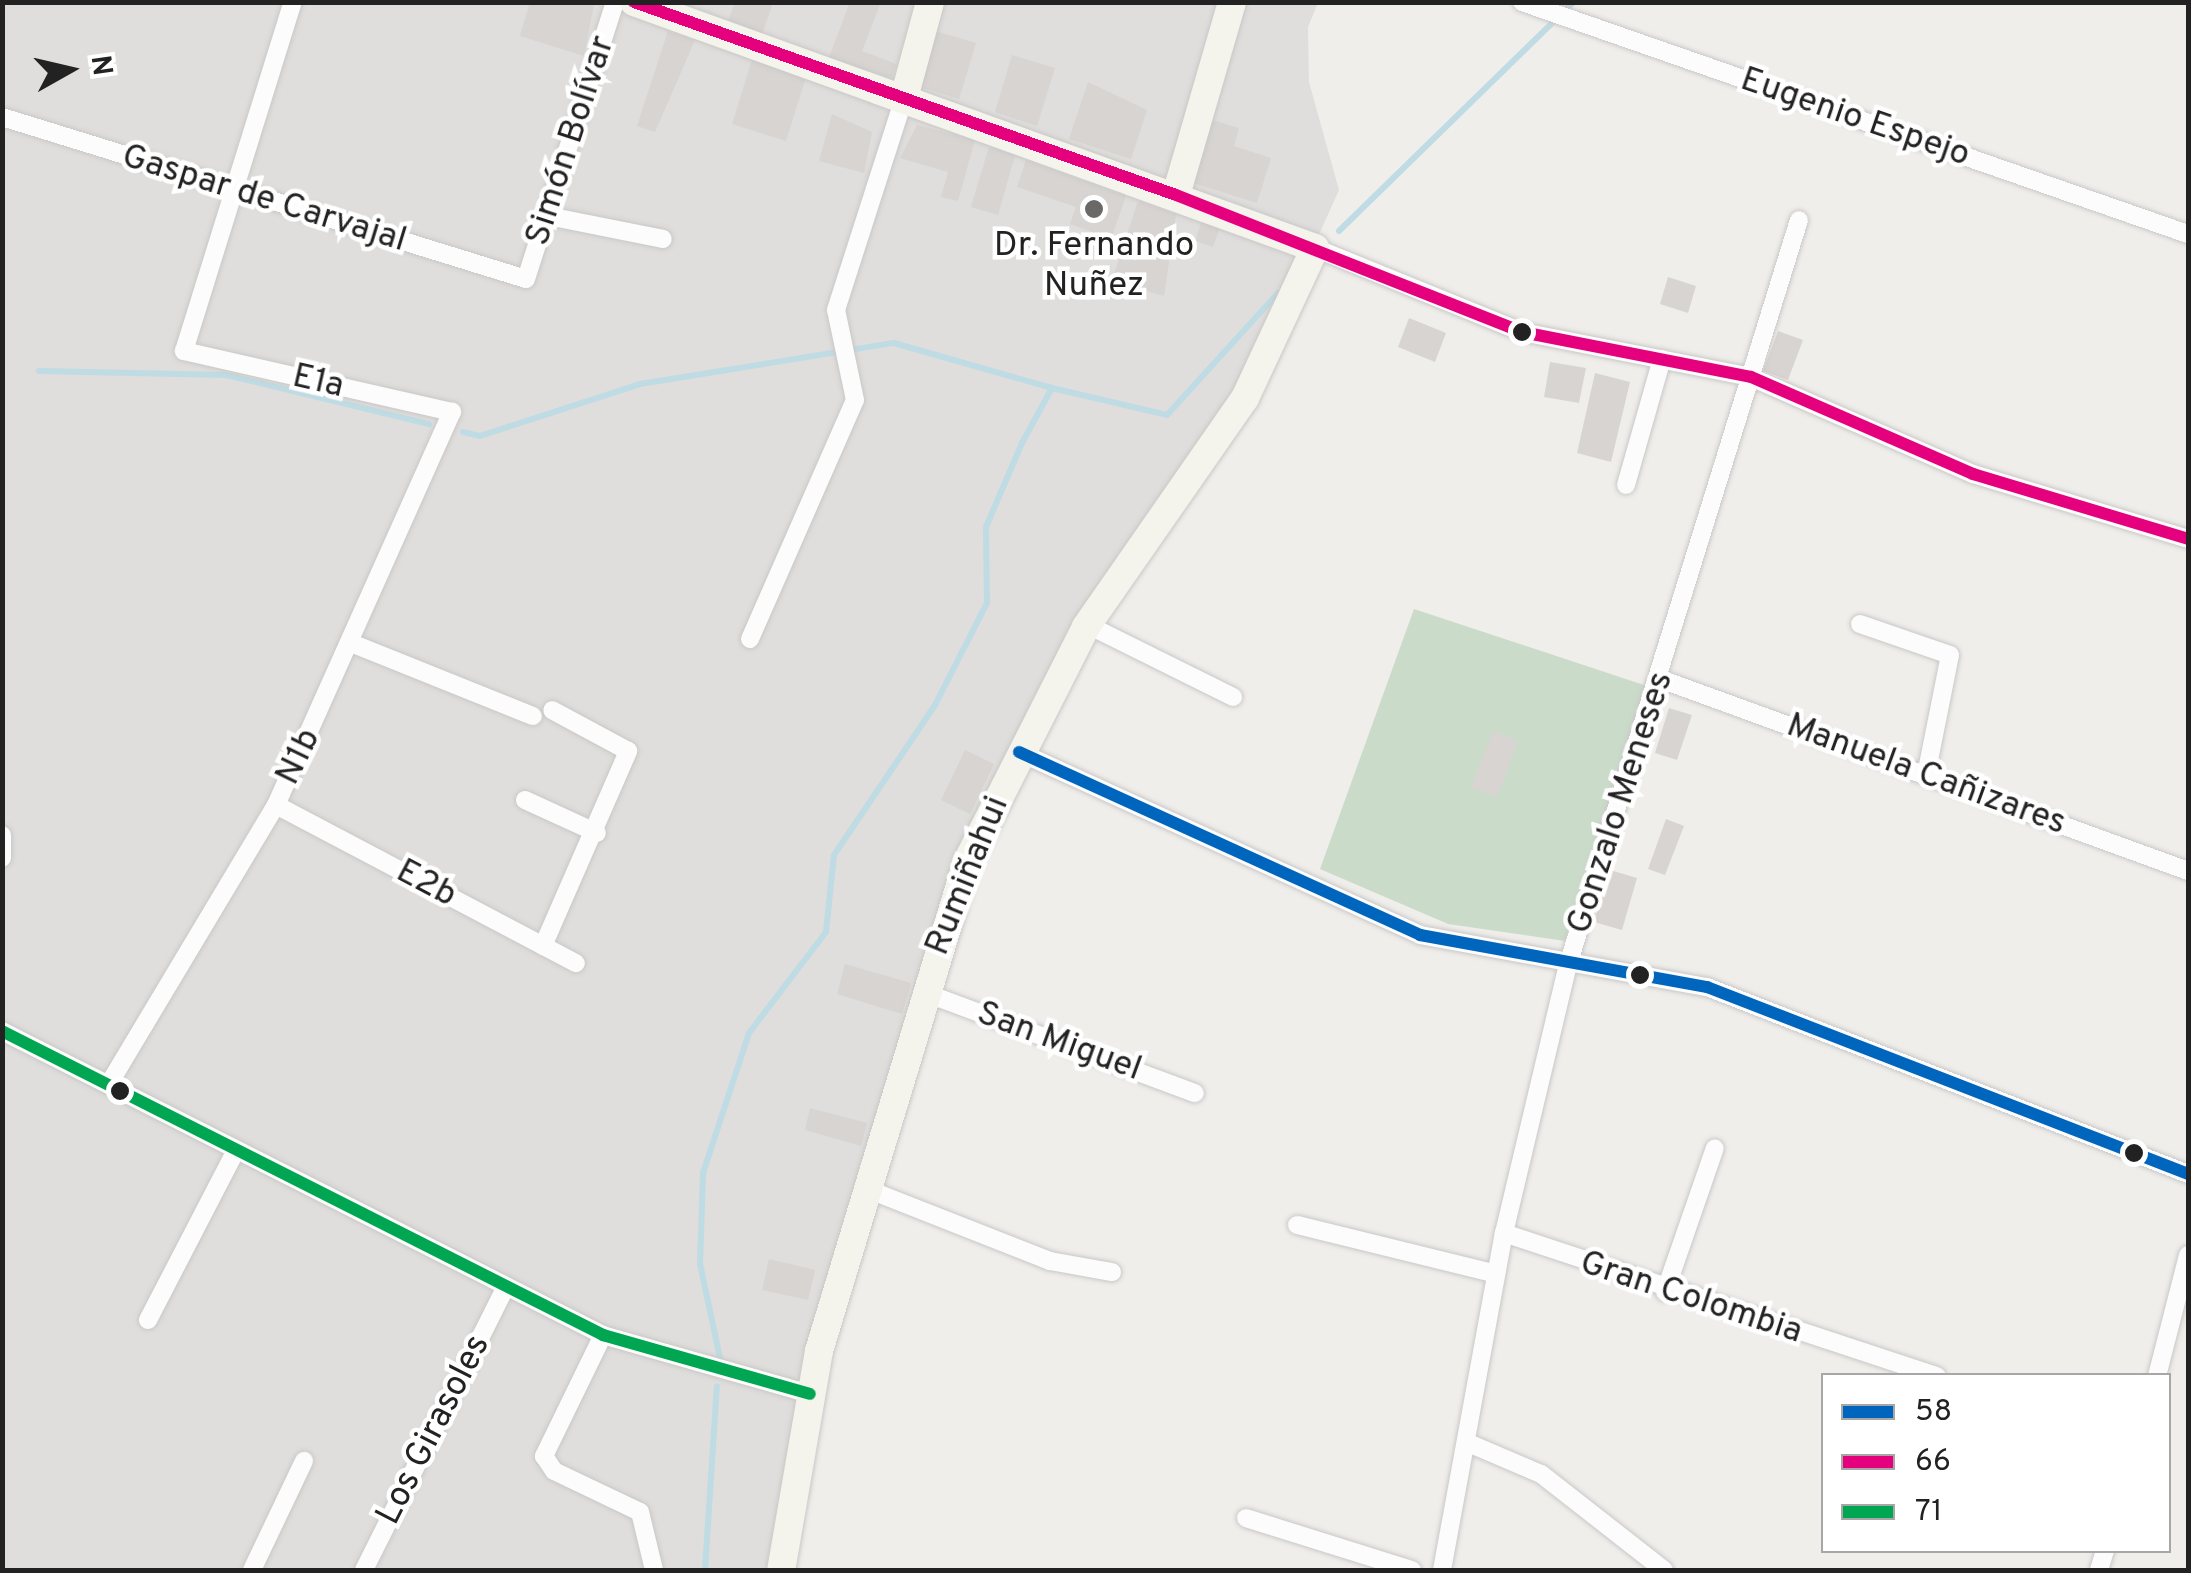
<!DOCTYPE html>
<meta charset="utf-8">
<style>
body{margin:0}
#map{position:relative;width:2191px;height:1573px;overflow:hidden;background:#f0eeeb;font-family:Overpass,sans-serif}
div>[style]{position:absolute}
.residential>*{inset:0;background:#dfdedc}
.cemetery>*{inset:0;background:#cadbca}
.stream>*{height:6px;margin:-3px;padding:0 3px;transform-origin:3px;border-radius:3px;background:#bfdbe3}
.building>*{inset:0;background:#d7d4d2}
.roads{filter:drop-shadow(0 0 2px #c9c8c7) drop-shadow(0 0 2px #c9c8c7)}
.street>*{height:18px;margin:-9px;padding:0 9px;transform-origin:9px;border-radius:9px;background:#fdfcfc}
.secondary>*{height:28px;margin:-14px;padding:0 14px;transform-origin:14px;border-radius:14px;background:#f4f4ed}
.bus-1>*{height:12px;margin:-6px;padding:0 6px;transform-origin:6px;border-radius:6px;background:#0065bd}
.bus-2>*{height:12px;margin:-6px;padding:0 6px;transform-origin:6px;border-radius:6px;background:#e5007d}
.bus-3>*{height:12px;margin:-6px;padding:0 6px;transform-origin:6px;border-radius:6px;background:#00a651}
.dots>*{width:28px;height:28px;translate:-50% -50%;box-sizing:border-box;border:5px solid #fff;border-radius:50%}
span{translate:-50% -50%;white-space:nowrap;text-align:center;line-height:1.15;-webkit-text-stroke:9px #fff;paint-order:stroke}
.street-label{font-size:35px;color:#222}
.poi-label{font-size:35px;color:#222}
.frame{position:absolute;inset:0;border:5px solid #222;pointer-events:none}
.legend{position:absolute;left:1821px;top:1373px;width:350px;height:180px;box-sizing:border-box;background:#fff;border:2px solid #a7a7a7;margin:0;padding:12px 18px;list-style:none;font-size:30px;color:#222}
.legend li{display:flex;align-items:center;gap:20px;height:50px}
.legend b{width:50px;border:2px solid #a7a7a7}
.north{position:absolute;left:20px;top:20px;width:100px;height:100px;-webkit-text-stroke:8px #fff;paint-order:stroke;rotate:82deg;font-size:28px;font-weight:700;line-height:40px;text-align:center;color:#222}
.north::after{content:'';display:block;margin:auto;width:35px;height:45px;background:#222;clip-path:polygon(50% 0,100% 100%,50% 72%,0 100%)}
</style>
<div id="map">
<div class="residential">
<div style="clip-path:polygon(3px 3px,1318px 3px,1308px 27px,1309px 82px,1339px 190px,1256px 375px,1052px 691px,945px 914px,821px 1401px,791px 1570px,3px 1570px)"></div>
</div>
<div class="cemetery">
<div style="clip-path:polygon(1414px 609px,1647px 686px,1565px 941px,1448px 924px,1320px 869px)"></div>
</div>
<div class="stream">
<div style="left:1339px;top:231px;width:328px;rotate:-44.3deg"></div>
<div style="left:39px;top:371px;width:187px;rotate:1.2deg"></div>
<div style="left:226px;top:375px;width:209px;rotate:13.6deg"></div>
<div style="left:463px;top:432px;width:17px;rotate:13deg"></div>
<div style="left:480px;top:436px;width:168px;rotate:-18deg"></div>
<div style="left:640px;top:384px;width:257px;rotate:-9.2deg"></div>
<div style="left:894px;top:343px;width:164px;rotate:15.9deg"></div>
<div style="left:720px;top:1358px;width:96px;rotate:-102deg"></div>
<div style="left:700px;top:1264px;width:91px;rotate:-88.1deg"></div>
<div style="left:703px;top:1173px;width:147px;rotate:-71.8deg"></div>
<div style="left:749px;top:1033px;width:127px;rotate:-52.7deg"></div>
<div style="left:826px;top:932px;width:77px;rotate:-84.1deg"></div>
<div style="left:834px;top:855px;width:181px;rotate:-56deg"></div>
<div style="left:935px;top:705px;width:114px;rotate:-63deg"></div>
<div style="left:987px;top:603px;width:76px;rotate:-90.8deg"></div>
<div style="left:986px;top:527px;width:91px;rotate:-66.8deg"></div>
<div style="left:1022px;top:443px;width:63px;rotate:-61.4deg"></div>
<div style="left:1052px;top:388px;width:118px;rotate:13.2deg"></div>
<div style="left:1167px;top:415px;width:165px;rotate:-47.7deg"></div>
<div style="left:705px;top:1570px;width:184px;rotate:-86.3deg"></div>
</div>
<div class="building">
<div style="clip-path:polygon(530px 2px,594px 5px,584px 56px,520px 36px)"></div>
<div style="clip-path:polygon(735px 2px,773px 2px,762px 35px,728px 22px)"></div>
<div style="clip-path:polygon(850px 2px,881px 2px,862px 51px,896px 64px,892px 78px,828px 60px)"></div>
<div style="clip-path:polygon(932px 30px,976px 43px,959px 99px,916px 86px)"></div>
<div style="clip-path:polygon(668px 31px,695px 40px,655px 132px,637px 126px)"></div>
<div style="clip-path:polygon(1012px 55px,1055px 68px,1037px 126px,995px 112px)"></div>
<div style="clip-path:polygon(752px 60px,806px 77px,786px 141px,732px 124px)"></div>
<div style="clip-path:polygon(1088px 82px,1147px 110px,1131px 159px,1069px 139px)"></div>
<div style="clip-path:polygon(832px 114px,872px 132px,864px 173px,819px 161px)"></div>
<div style="clip-path:polygon(1209px 119px,1239px 128px,1234px 146px,1271px 158px,1257px 203px,1190px 182px)"></div>
<div style="clip-path:polygon(917px 125px,975px 140px,958px 201px,941px 197px,948px 172px,900px 158px)"></div>
<div style="clip-path:polygon(989px 147px,1015px 155px,998px 215px,971px 207px)"></div>
<div style="clip-path:polygon(1026px 160px,1126px 196px,1111px 239px,1070px 224px,1076px 207px,1017px 187px)"></div>
<div style="clip-path:polygon(1138px 201px,1176px 214px,1164px 296px,1112px 281px)"></div>
<div style="clip-path:polygon(1203px 217px,1221px 224px,1213px 247px,1195px 241px)"></div>
<div style="clip-path:polygon(1668px 277px,1696px 286px,1688px 313px,1660px 304px)"></div>
<div style="clip-path:polygon(1409px 318px,1446px 333px,1435px 362px,1398px 347px)"></div>
<div style="clip-path:polygon(1778px 331px,1803px 340px,1788px 380px,1763px 371px)"></div>
<div style="clip-path:polygon(1550px 362px,1586px 368px,1579px 403px,1544px 397px)"></div>
<div style="clip-path:polygon(1595px 373px,1630px 382px,1611px 462px,1577px 453px)"></div>
<div style="clip-path:polygon(1669px 708px,1692px 715px,1677px 760px,1655px 753px)"></div>
<div style="clip-path:polygon(1493px 731px,1518px 741px,1497px 797px,1471px 787px)"></div>
<div style="clip-path:polygon(965px 750px,994px 764px,970px 814px,941px 800px)"></div>
<div style="clip-path:polygon(1666px 819px,1684px 826px,1665px 875px,1648px 869px)"></div>
<div style="clip-path:polygon(1610px 870px,1637px 878px,1622px 930px,1594px 922px)"></div>
<div style="clip-path:polygon(845px 964px,911px 983px,902px 1014px,837px 994px)"></div>
<div style="clip-path:polygon(810px 1108px,867px 1123px,861px 1146px,805px 1130px)"></div>
<div style="clip-path:polygon(769px 1259px,815px 1270px,808px 1300px,762px 1290px)"></div>
</div>
<div class="roads">
<div class="street">
<div style="left:1522px;top:2px;width:705px;rotate:19.21deg"></div>
<div style="left:2px;top:117px;width:548px;rotate:17.18deg"></div>
<div style="left:526px;top:279px;width:291px;rotate:-72.2deg"></div>
<div style="left:548px;top:216px;width:117px;rotate:11.3deg"></div>
<div style="left:1315px;top:248px;width:223px;rotate:22.1deg"></div>
<div style="left:1522px;top:332px;width:233px;rotate:11.1deg"></div>
<div style="left:1751px;top:377px;width:242px;rotate:23.6deg"></div>
<div style="left:1973px;top:474px;width:225px;rotate:16.8deg"></div>
<div style="left:1626px;top:485px;width:131px;rotate:-74.1deg"></div>
<div style="left:1860px;top:624px;width:95px;rotate:19deg"></div>
<div style="left:1950px;top:655px;width:122px;rotate:101.3deg"></div>
<div style="left:1088px;top:625px;width:162px;rotate:26.4deg"></div>
<div style="left:750px;top:639px;width:261px;rotate:-66.3deg"></div>
<div style="left:855px;top:400px;width:92px;rotate:-101.9deg"></div>
<div style="left:836px;top:310px;width:223px;rotate:-72.2deg"></div>
<div style="left:351px;top:643px;width:196px;rotate:21.9deg"></div>
<div style="left:1663px;top:680px;width:559px;rotate:19.99deg"></div>
<div style="left:1019px;top:752px;width:441px;rotate:24.5deg"></div>
<div style="left:1420px;top:935px;width:292px;rotate:10.3deg"></div>
<div style="left:1707px;top:987px;width:516px;rotate:21.24deg"></div>
<div style="left:525px;top:800px;width:79px;rotate:24.6deg"></div>
<div style="left:276px;top:805px;width:339px;rotate:27.8deg"></div>
<div style="left:2px;top:835px;width:23px;rotate:90deg"></div>
<div style="left:543px;top:946px;width:213px;rotate:-66.4deg"></div>
<div style="left:628px;top:751px;width:86px;rotate:-151.7deg"></div>
<div style="left:923px;top:992px;width:290px;rotate:20.4deg"></div>
<div style="left:2px;top:1031px;width:674px;rotate:26.83deg"></div>
<div style="left:603px;top:1335px;width:215px;rotate:15.9deg"></div>
<div style="left:109px;top:1084px;width:325px;rotate:-59.1deg"></div>
<div style="left:276px;top:805px;width:431px;rotate:-65.9deg"></div>
<div style="left:452px;top:412px;width:275px;rotate:-167.2deg"></div>
<div style="left:184px;top:351px;width:366px;rotate:-72.7deg"></div>
<div style="left:867px;top:1189px;width:197px;rotate:21.5deg"></div>
<div style="left:1050px;top:1261px;width:63px;rotate:10.1deg"></div>
<div style="left:1297px;top:1225px;width:205px;rotate:13.8deg"></div>
<div style="left:1504px;top:1233px;width:456px;rotate:18.3deg"></div>
<div style="left:1665px;top:1292px;width:152px;rotate:-70.9deg"></div>
<div style="left:148px;top:1320px;width:191px;rotate:-62.6deg"></div>
<div style="left:603px;top:1335px;width:135px;rotate:116deg"></div>
<div style="left:544px;top:1456px;width:18px;rotate:56deg"></div>
<div style="left:554px;top:1471px;width:95px;rotate:25.5deg"></div>
<div style="left:640px;top:1512px;width:60px;rotate:76.4deg"></div>
<div style="left:2157px;top:1376px;width:125px;rotate:-75.6deg"></div>
<div style="left:1466px;top:1442px;width:82px;rotate:23.1deg"></div>
<div style="left:1541px;top:1474px;width:156px;rotate:38deg"></div>
<div style="left:1246px;top:1518px;width:174px;rotate:17.4deg"></div>
<div style="left:252px;top:1570px;width:121px;rotate:-64.5deg"></div>
<div style="left:364px;top:1570px;width:313px;rotate:-63.4deg"></div>
<div style="left:1442px;top:1570px;width:343px;rotate:-79.6deg"></div>
<div style="left:1504px;top:1233px;width:272px;rotate:-76.6deg"></div>
<div style="left:1567px;top:968px;width:783px;rotate:-72.77deg"></div>
<div style="left:2099px;top:1570px;width:21px;rotate:-73deg"></div>
</div>
<div class="secondary">
<div style="left:634px;top:2px;width:724px;rotate:19.86deg"></div>
<div style="left:1315px;top:248px;width:166px;rotate:115deg"></div>
<div style="left:1245px;top:398px;width:279px;rotate:124.8deg"></div>
<div style="left:1086px;top:627px;width:263px;rotate:116.9deg"></div>
<div style="left:967px;top:862px;width:511px;rotate:106.84deg"></div>
<div style="left:819px;top:1351px;width:222px;rotate:99.8deg"></div>
<div style="left:904px;top:98px;width:99px;rotate:-74.8deg"></div>
<div style="left:1176px;top:195px;width:201px;rotate:-73.8deg"></div>
</div>
</div>
<div class="bus-1">
<div style="left:1019px;top:752px;width:441px;rotate:24.5deg"></div>
<div style="left:1420px;top:935px;width:292px;rotate:10.3deg"></div>
<div style="left:1707px;top:987px;width:516px;rotate:21.24deg"></div>
</div>
<div class="bus-2">
<div style="left:634px;top:2px;width:575px;rotate:19.6deg"></div>
<div style="left:1176px;top:195px;width:372px;rotate:21.6deg"></div>
<div style="left:1522px;top:332px;width:233px;rotate:11.1deg"></div>
<div style="left:1751px;top:377px;width:242px;rotate:23.6deg"></div>
<div style="left:1973px;top:474px;width:225px;rotate:16.8deg"></div>
</div>
<div class="bus-3">
<div style="left:2px;top:1031px;width:674px;rotate:26.83deg"></div>
<div style="left:603px;top:1335px;width:215px;rotate:15.9deg"></div>
</div>
<div class="dots">
<div style="left:1094px;top:209px;background:#6a6968"></div>
<div style="left:1522px;top:332px;background:#222"></div>
<div style="left:1640px;top:975px;background:#222"></div>
<div style="left:120px;top:1091px;background:#222"></div>
<div style="left:2134px;top:1153px;background:#222"></div>
</div>
<div class="street-label">
<span style="left:1855px;top:118px;rotate:19deg">Eugenio Espejo</span>
<span style="left:571px;top:141px;rotate:-72deg">Simón Bolívar</span>
<span style="left:264px;top:199px;rotate:17deg">Gaspar de Carvajal</span>
<span style="left:318px;top:382px;rotate:13deg">E1a</span>
<span style="left:299px;top:757px;rotate:-64deg">N1b</span>
<span style="left:1926px;top:775px;rotate:20deg">Manuela Cañizares</span>
<span style="left:1621px;top:803px;rotate:-72deg">Gonzalo Meneses</span>
<span style="left:968px;top:876px;rotate:-68deg">Rumiñahui</span>
<span style="left:426px;top:884px;rotate:28deg">E2b</span>
<span style="left:1059px;top:1042px;rotate:20deg">San Miguel</span>
<span style="left:1691px;top:1298px;rotate:18deg">Gran Colombia</span>
<span style="left:434px;top:1430px;rotate:-63deg">Los Girasoles</span>
</div>
<div class="poi-label">
<span style="left:1094px;top:266px">Dr. Fernando<br>Nuñez</span>
</div>
<div class="frame"></div>
<ul class="legend">
<li><b style="height:12px;background:#0065bd"></b>58</li>
<li><b style="height:12px;background:#e5007d"></b>66</li>
<li><b style="height:12px;background:#00a651"></b>71</li>
</ul>
<div class="north">N</div>
</div>
